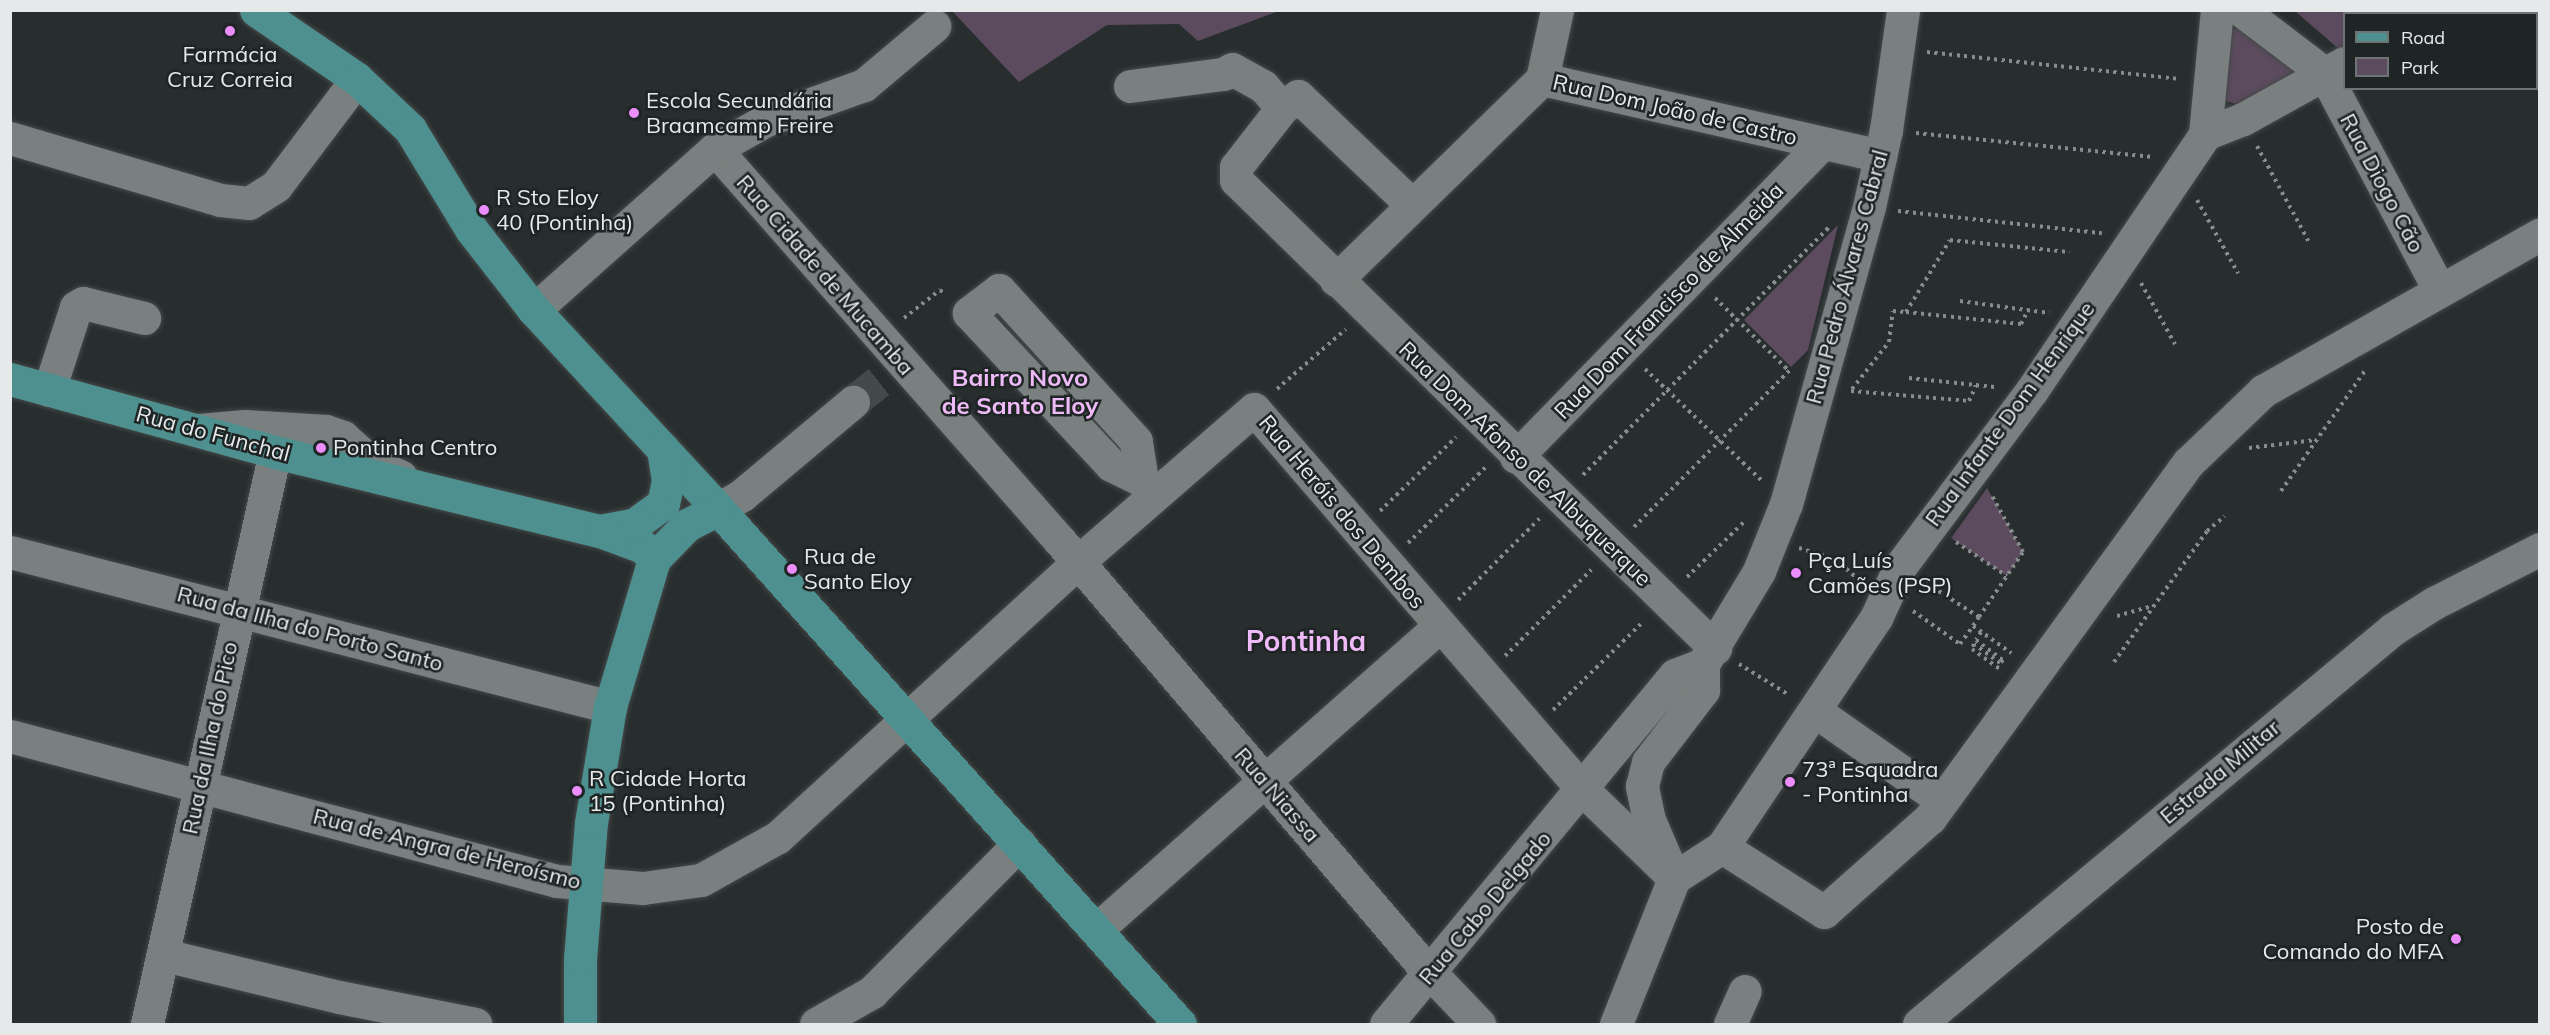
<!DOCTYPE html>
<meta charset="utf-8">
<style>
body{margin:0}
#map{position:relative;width:2550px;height:1035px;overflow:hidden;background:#282e2e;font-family:Mulish,sans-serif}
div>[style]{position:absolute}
.green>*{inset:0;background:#5c4b5e}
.minor-tunnel>*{height:33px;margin-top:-16.5px;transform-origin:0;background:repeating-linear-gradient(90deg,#444a4a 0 33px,transparent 0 49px)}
.path>*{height:4px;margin-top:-2px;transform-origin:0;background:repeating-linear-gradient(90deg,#878c8c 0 3px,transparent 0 7.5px)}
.roads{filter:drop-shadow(0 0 2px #444949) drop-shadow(0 0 2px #444949)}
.minor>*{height:33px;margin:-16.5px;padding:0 16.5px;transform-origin:16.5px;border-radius:16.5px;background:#79807f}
.major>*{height:33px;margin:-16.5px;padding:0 16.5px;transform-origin:16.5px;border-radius:16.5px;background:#4d908f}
.dots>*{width:16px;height:16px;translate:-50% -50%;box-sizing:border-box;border:3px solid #1f2424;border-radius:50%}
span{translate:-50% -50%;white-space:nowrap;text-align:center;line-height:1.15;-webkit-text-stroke:5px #1f2424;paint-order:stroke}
.poi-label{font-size:22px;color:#e5e9e9}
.left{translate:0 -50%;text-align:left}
.right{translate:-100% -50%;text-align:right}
.street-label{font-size:22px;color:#e5e9e9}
.neighbourhood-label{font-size:24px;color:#eebaf7;font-weight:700}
.district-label{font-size:28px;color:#eebaf7;font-weight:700}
.frame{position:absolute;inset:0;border:12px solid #e5e9e9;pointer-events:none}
.legend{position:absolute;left:2343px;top:12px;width:195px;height:78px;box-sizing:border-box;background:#1f2424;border:2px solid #6e7373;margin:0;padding:8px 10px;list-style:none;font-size:18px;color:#e5e9e9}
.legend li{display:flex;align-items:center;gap:12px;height:30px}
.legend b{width:30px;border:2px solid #6e7373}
</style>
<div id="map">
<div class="green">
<div style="clip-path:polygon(952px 11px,1279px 11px,1198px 41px,1179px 24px,1107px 25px,1019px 82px)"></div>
<div style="clip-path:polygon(2295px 11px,2410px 11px,2344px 14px,2344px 48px,2340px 50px)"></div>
<div style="clip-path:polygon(2237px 28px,2247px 29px,2293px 67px,2291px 78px,2244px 106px,2222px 100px,2227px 33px)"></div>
<div style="clip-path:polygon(1838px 225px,1808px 350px,1791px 367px,1744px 320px)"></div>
<div style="clip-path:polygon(1987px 488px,2023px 552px,2007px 576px,1951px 538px)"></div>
</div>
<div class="minor-tunnel">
<div style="left:853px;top:402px;width:42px;rotate:-38.2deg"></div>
</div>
<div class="path">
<div style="left:1927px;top:52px;width:253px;rotate:6.1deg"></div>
<div style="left:1916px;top:133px;width:238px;rotate:5.8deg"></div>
<div style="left:2257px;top:146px;width:109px;rotate:61.6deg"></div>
<div style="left:2197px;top:200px;width:84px;rotate:60.7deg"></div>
<div style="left:1898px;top:211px;width:205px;rotate:6.2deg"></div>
<div style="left:2141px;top:283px;width:70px;rotate:60.9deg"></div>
<div style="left:1715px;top:298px;width:104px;rotate:44.6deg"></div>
<div style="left:1960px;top:301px;width:90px;rotate:7.7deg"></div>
<div style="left:1906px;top:312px;width:116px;rotate:6deg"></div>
<div style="left:2021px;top:324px;width:16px;rotate:-63deg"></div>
<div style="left:904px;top:318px;width:46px;rotate:-37.9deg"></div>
<div style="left:940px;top:290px;width:6px;rotate:39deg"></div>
<div style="left:1645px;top:369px;width:161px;rotate:43.7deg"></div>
<div style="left:1909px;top:378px;width:86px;rotate:6deg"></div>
<div style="left:1277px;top:389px;width:91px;rotate:-41deg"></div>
<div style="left:1852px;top:389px;width:60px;rotate:-51.8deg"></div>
<div style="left:1889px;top:342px;width:31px;rotate:-83deg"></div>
<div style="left:1893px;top:311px;width:13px;rotate:4deg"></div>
<div style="left:1906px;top:312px;width:84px;rotate:-58.6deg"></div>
<div style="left:1950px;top:240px;width:120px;rotate:5.8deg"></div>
<div style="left:1851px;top:391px;width:118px;rotate:4.8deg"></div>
<div style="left:1969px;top:401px;width:17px;rotate:-66deg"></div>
<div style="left:2249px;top:448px;width:67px;rotate:-6.8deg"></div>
<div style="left:1583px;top:475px;width:352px;rotate:-45.2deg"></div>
<div style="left:2281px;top:491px;width:149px;rotate:-55.1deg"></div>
<div style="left:1380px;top:511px;width:106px;rotate:-44.2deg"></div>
<div style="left:1634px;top:527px;width:221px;rotate:-45.2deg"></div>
<div style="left:1956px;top:542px;width:61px;rotate:33.7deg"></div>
<div style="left:1408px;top:543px;width:110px;rotate:-44.3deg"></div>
<div style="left:1799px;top:548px;width:38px;rotate:17deg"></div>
<div style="left:1835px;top:559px;width:33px;rotate:41deg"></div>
<div style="left:1687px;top:577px;width:79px;rotate:-44deg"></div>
<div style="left:1926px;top:583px;width:63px;rotate:32.7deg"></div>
<div style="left:1979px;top:617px;width:11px;rotate:124deg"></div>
<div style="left:1973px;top:626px;width:47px;rotate:35.4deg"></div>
<div style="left:1458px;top:600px;width:115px;rotate:-45deg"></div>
<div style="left:1913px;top:611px;width:57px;rotate:35.1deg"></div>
<div style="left:1960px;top:644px;width:22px;rotate:-54deg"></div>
<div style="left:2117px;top:616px;width:37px;rotate:-16deg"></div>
<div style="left:1979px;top:617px;width:78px;rotate:-55.9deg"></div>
<div style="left:2023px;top:552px;width:66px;rotate:-118.9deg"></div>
<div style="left:1981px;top:632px;width:9px;rotate:122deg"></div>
<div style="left:1976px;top:640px;width:34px;rotate:37deg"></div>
<div style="left:2003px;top:660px;width:4px;rotate:135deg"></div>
<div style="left:2000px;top:663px;width:32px;rotate:-144deg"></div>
<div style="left:1974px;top:644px;width:5px;rotate:112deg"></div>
<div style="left:1972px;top:649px;width:34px;rotate:36deg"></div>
<div style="left:1505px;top:656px;width:122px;rotate:-45deg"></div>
<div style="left:2114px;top:662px;width:161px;rotate:-54.6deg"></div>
<div style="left:2207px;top:531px;width:23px;rotate:-40deg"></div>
<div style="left:1739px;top:664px;width:59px;rotate:31.8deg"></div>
<div style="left:1553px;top:710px;width:127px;rotate:-44.4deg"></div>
</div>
<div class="roads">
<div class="minor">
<div style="left:2241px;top:10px;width:104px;rotate:37.2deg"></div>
<div style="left:2324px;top:73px;width:245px;rotate:62deg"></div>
<div style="left:2440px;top:14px;width:7px;rotate:-34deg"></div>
<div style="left:1542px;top:79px;width:347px;rotate:12.8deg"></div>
<div style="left:1542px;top:79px;width:71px;rotate:-77.7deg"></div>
<div style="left:1130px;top:86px;width:94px;rotate:-7.4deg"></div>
<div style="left:1223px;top:74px;width:10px;rotate:-29deg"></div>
<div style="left:1232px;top:69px;width:35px;rotate:29deg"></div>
<div style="left:1263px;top:86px;width:29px;rotate:49deg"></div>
<div style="left:1282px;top:108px;width:20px;rotate:-37deg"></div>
<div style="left:1298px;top:96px;width:156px;rotate:43.7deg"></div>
<div style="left:1282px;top:108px;width:75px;rotate:127.9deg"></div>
<div style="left:1236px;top:167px;width:13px;rotate:90deg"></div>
<div style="left:1236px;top:180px;width:670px;rotate:44.33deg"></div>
<div style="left:2205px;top:134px;width:41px;rotate:-21.5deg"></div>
<div style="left:2243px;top:119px;width:115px;rotate:-29deg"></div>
<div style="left:10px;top:138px;width:219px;rotate:16.4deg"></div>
<div style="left:220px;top:200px;width:29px;rotate:6deg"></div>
<div style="left:249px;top:203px;width:32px;rotate:-32deg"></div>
<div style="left:276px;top:186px;width:134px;rotate:-52.9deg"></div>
<div style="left:715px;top:149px;width:522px;rotate:48.65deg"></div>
<div style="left:1060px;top:541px;width:554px;rotate:49.47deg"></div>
<div style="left:1420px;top:962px;width:86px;rotate:46.4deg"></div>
<div style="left:1336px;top:280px;width:288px;rotate:-44.3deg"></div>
<div style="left:534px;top:310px;width:242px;rotate:-41.7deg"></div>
<div style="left:715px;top:149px;width:59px;rotate:-29.6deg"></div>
<div style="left:766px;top:120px;width:104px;rotate:-19.7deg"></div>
<div style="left:864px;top:85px;width:92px;rotate:-40.1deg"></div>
<div style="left:49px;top:390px;width:87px;rotate:-72deg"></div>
<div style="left:76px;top:307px;width:8px;rotate:-30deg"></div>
<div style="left:83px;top:303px;width:63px;rotate:13.8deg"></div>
<div style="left:199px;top:430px;width:46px;rotate:-5deg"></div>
<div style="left:245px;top:426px;width:81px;rotate:3.5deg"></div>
<div style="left:326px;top:431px;width:18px;rotate:19deg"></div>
<div style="left:343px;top:437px;width:40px;rotate:42deg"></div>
<div style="left:373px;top:464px;width:30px;rotate:24deg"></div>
<div style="left:1516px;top:457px;width:436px;rotate:-45.7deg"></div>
<div style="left:1142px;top:480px;width:39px;rotate:-99deg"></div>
<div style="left:1136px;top:441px;width:204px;rotate:-132.2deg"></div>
<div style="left:999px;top:290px;width:38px;rotate:143deg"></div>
<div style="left:969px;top:313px;width:208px;rotate:46.9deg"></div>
<div style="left:1111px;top:465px;width:34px;rotate:26deg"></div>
<div style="left:1142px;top:480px;width:19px;rotate:47deg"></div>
<div style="left:718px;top:509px;width:28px;rotate:-30deg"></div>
<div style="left:742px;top:495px;width:145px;rotate:-40deg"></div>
<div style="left:10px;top:552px;width:620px;rotate:14.48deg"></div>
<div style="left:1815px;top:711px;width:155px;rotate:35deg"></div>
<div style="left:10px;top:736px;width:566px;rotate:14.85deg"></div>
<div style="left:557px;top:881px;width:86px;rotate:4.7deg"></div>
<div style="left:643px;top:888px;width:59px;rotate:-7.9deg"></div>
<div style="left:701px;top:880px;width:88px;rotate:-29.2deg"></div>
<div style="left:778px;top:837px;width:407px;rotate:-42.5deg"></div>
<div style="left:1078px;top:562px;width:233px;rotate:-41deg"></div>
<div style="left:1254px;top:409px;width:503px;rotate:49.19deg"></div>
<div style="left:1583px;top:790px;width:127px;rotate:44deg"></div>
<div style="left:1674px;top:878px;width:57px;rotate:-32.9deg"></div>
<div style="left:1722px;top:847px;width:276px;rotate:-56.1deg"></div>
<div style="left:1876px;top:618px;width:55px;rotate:-65.3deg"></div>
<div style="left:1899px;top:568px;width:222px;rotate:-53.2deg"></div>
<div style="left:2032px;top:390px;width:309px;rotate:-55.9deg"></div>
<div style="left:2205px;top:134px;width:125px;rotate:-84.5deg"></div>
<div style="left:1722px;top:847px;width:121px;rotate:32.5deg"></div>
<div style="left:1824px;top:912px;width:142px;rotate:-41.6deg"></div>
<div style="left:1930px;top:818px;width:440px;rotate:-54deg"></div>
<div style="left:2189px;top:462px;width:103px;rotate:-43.8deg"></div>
<div style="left:2263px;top:391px;width:318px;rotate:-29.5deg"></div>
<div style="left:1096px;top:930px;width:458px;rotate:-41.5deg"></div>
<div style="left:164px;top:955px;width:180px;rotate:13.5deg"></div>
<div style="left:339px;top:997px;width:139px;rotate:11.2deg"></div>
<div style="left:147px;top:1024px;width:586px;rotate:-77.39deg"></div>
<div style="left:816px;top:1024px;width:64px;rotate:-29.7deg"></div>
<div style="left:872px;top:992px;width:209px;rotate:-45.2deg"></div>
<div style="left:1386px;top:1024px;width:453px;rotate:-50.4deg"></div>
<div style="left:1675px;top:675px;width:30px;rotate:-21deg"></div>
<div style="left:1703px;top:664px;width:109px;rotate:-58.9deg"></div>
<div style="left:1759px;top:571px;width:72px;rotate:-68.1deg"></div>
<div style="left:1786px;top:504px;width:308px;rotate:-74.4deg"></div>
<div style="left:1869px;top:207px;width:79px;rotate:-77.6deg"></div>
<div style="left:1886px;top:130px;width:121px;rotate:-81.9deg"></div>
<div style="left:1616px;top:1024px;width:157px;rotate:-68.3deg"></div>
<div style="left:1674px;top:878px;width:63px;rotate:-113.3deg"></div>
<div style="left:1649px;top:820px;width:35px;rotate:-102deg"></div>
<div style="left:1642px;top:786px;width:25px;rotate:-76deg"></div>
<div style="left:1648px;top:762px;width:91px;rotate:-52.6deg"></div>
<div style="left:1703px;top:690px;width:26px;rotate:-90deg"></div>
<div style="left:1730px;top:1024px;width:36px;rotate:-66deg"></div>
<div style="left:1919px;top:1024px;width:617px;rotate:-39.81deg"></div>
<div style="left:2393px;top:629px;width:49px;rotate:-32.4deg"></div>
<div style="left:2434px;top:603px;width:119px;rotate:-27deg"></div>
</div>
<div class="major">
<div style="left:256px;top:10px;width:122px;rotate:34.3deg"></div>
<div style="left:357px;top:79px;width:73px;rotate:43.3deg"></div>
<div style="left:410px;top:129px;width:117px;rotate:58.6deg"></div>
<div style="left:471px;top:229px;width:103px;rotate:52.1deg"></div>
<div style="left:534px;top:310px;width:271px;rotate:47.2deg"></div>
<div style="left:718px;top:509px;width:692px;rotate:48.11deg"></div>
<div style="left:10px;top:379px;width:275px;rotate:15.4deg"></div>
<div style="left:275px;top:452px;width:334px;rotate:13.7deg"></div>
<div style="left:600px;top:531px;width:46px;rotate:20.4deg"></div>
<div style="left:643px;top:547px;width:16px;rotate:47deg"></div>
<div style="left:600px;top:531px;width:36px;rotate:-11deg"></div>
<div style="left:635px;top:524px;width:34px;rotate:-36deg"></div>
<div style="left:663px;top:504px;width:24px;rotate:-78deg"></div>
<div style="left:668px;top:481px;width:32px;rotate:-99deg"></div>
<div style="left:654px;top:559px;width:47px;rotate:-45.9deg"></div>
<div style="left:687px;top:525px;width:35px;rotate:-27deg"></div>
<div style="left:580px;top:1024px;width:65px;rotate:-90deg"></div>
<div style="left:580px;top:959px;width:136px;rotate:-85.4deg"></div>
<div style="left:591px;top:823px;width:118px;rotate:-80.7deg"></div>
<div style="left:610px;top:707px;width:154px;rotate:-73.4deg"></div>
</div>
</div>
<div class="dots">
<div style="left:230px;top:31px;background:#eb8dfb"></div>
<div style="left:634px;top:113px;background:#eb8dfb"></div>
<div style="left:484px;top:210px;background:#eb8dfb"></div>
<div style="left:321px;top:448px;background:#eb8dfb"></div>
<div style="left:792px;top:569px;background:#eb8dfb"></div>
<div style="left:1796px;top:573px;background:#eb8dfb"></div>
<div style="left:1790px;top:782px;background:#eb8dfb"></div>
<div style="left:577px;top:791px;background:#eb8dfb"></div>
<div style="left:2456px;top:939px;background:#eb8dfb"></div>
</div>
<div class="poi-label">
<span style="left:230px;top:67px">Farmácia<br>Cruz Correia</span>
<span class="left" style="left:646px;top:113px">Escola Secundária<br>Braamcamp Freire</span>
<span class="left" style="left:496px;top:210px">R Sto Eloy<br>40 (Pontinha)</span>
<span class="left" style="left:333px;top:448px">Pontinha Centro</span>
<span class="left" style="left:804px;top:569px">Rua de<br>Santo Eloy</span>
<span class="left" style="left:1808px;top:573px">Pça Luís<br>Camões (PSP)</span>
<span class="left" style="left:1802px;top:782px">73ª Esquadra<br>- Pontinha</span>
<span class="left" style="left:589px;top:791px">R Cidade Horta<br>15 (Pontinha)</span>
<span class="right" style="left:2444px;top:939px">Posto de<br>Comando do MFA</span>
</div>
<div class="street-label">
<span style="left:1675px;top:110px;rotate:13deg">Rua Dom João de Castro</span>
<span style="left:2382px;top:183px;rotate:62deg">Rua Diogo Cão</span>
<span style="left:825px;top:275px;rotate:49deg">Rua Cidade de Mucamba</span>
<span style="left:1847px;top:277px;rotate:-75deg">Rua Pedro Álvares Cabral</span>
<span style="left:1669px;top:301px;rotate:-46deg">Rua Dom Francisco de Almeida</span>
<span style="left:2010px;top:414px;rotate:-54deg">Rua Infante Dom Henrique</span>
<span style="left:213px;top:434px;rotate:15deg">Rua do Funchal</span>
<span style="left:1525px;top:464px;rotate:44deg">Rua Dom Afonso de Albuquerque</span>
<span style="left:1342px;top:512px;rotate:50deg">Rua Heróis dos Dembos</span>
<span style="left:310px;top:629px;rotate:15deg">Rua da Ilha do Porto Santo</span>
<span style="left:210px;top:738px;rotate:-78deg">Rua da Ilha do Pico</span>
<span style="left:2220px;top:772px;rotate:-40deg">Estrada Militar</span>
<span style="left:1277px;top:795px;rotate:49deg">Rua Niassa</span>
<span style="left:447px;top:849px;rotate:14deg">Rua de Angra de Heroísmo</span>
<span style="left:1485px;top:908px;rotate:-50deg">Rua Cabo Delgado</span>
</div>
<div class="neighbourhood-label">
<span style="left:1020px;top:392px">Bairro Novo<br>de Santo Eloy</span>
</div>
<div class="district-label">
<span style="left:1306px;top:641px">Pontinha</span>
</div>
<div class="frame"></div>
<ul class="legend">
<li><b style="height:8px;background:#4d908f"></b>Road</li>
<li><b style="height:16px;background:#5c4b5e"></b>Park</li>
</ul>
</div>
